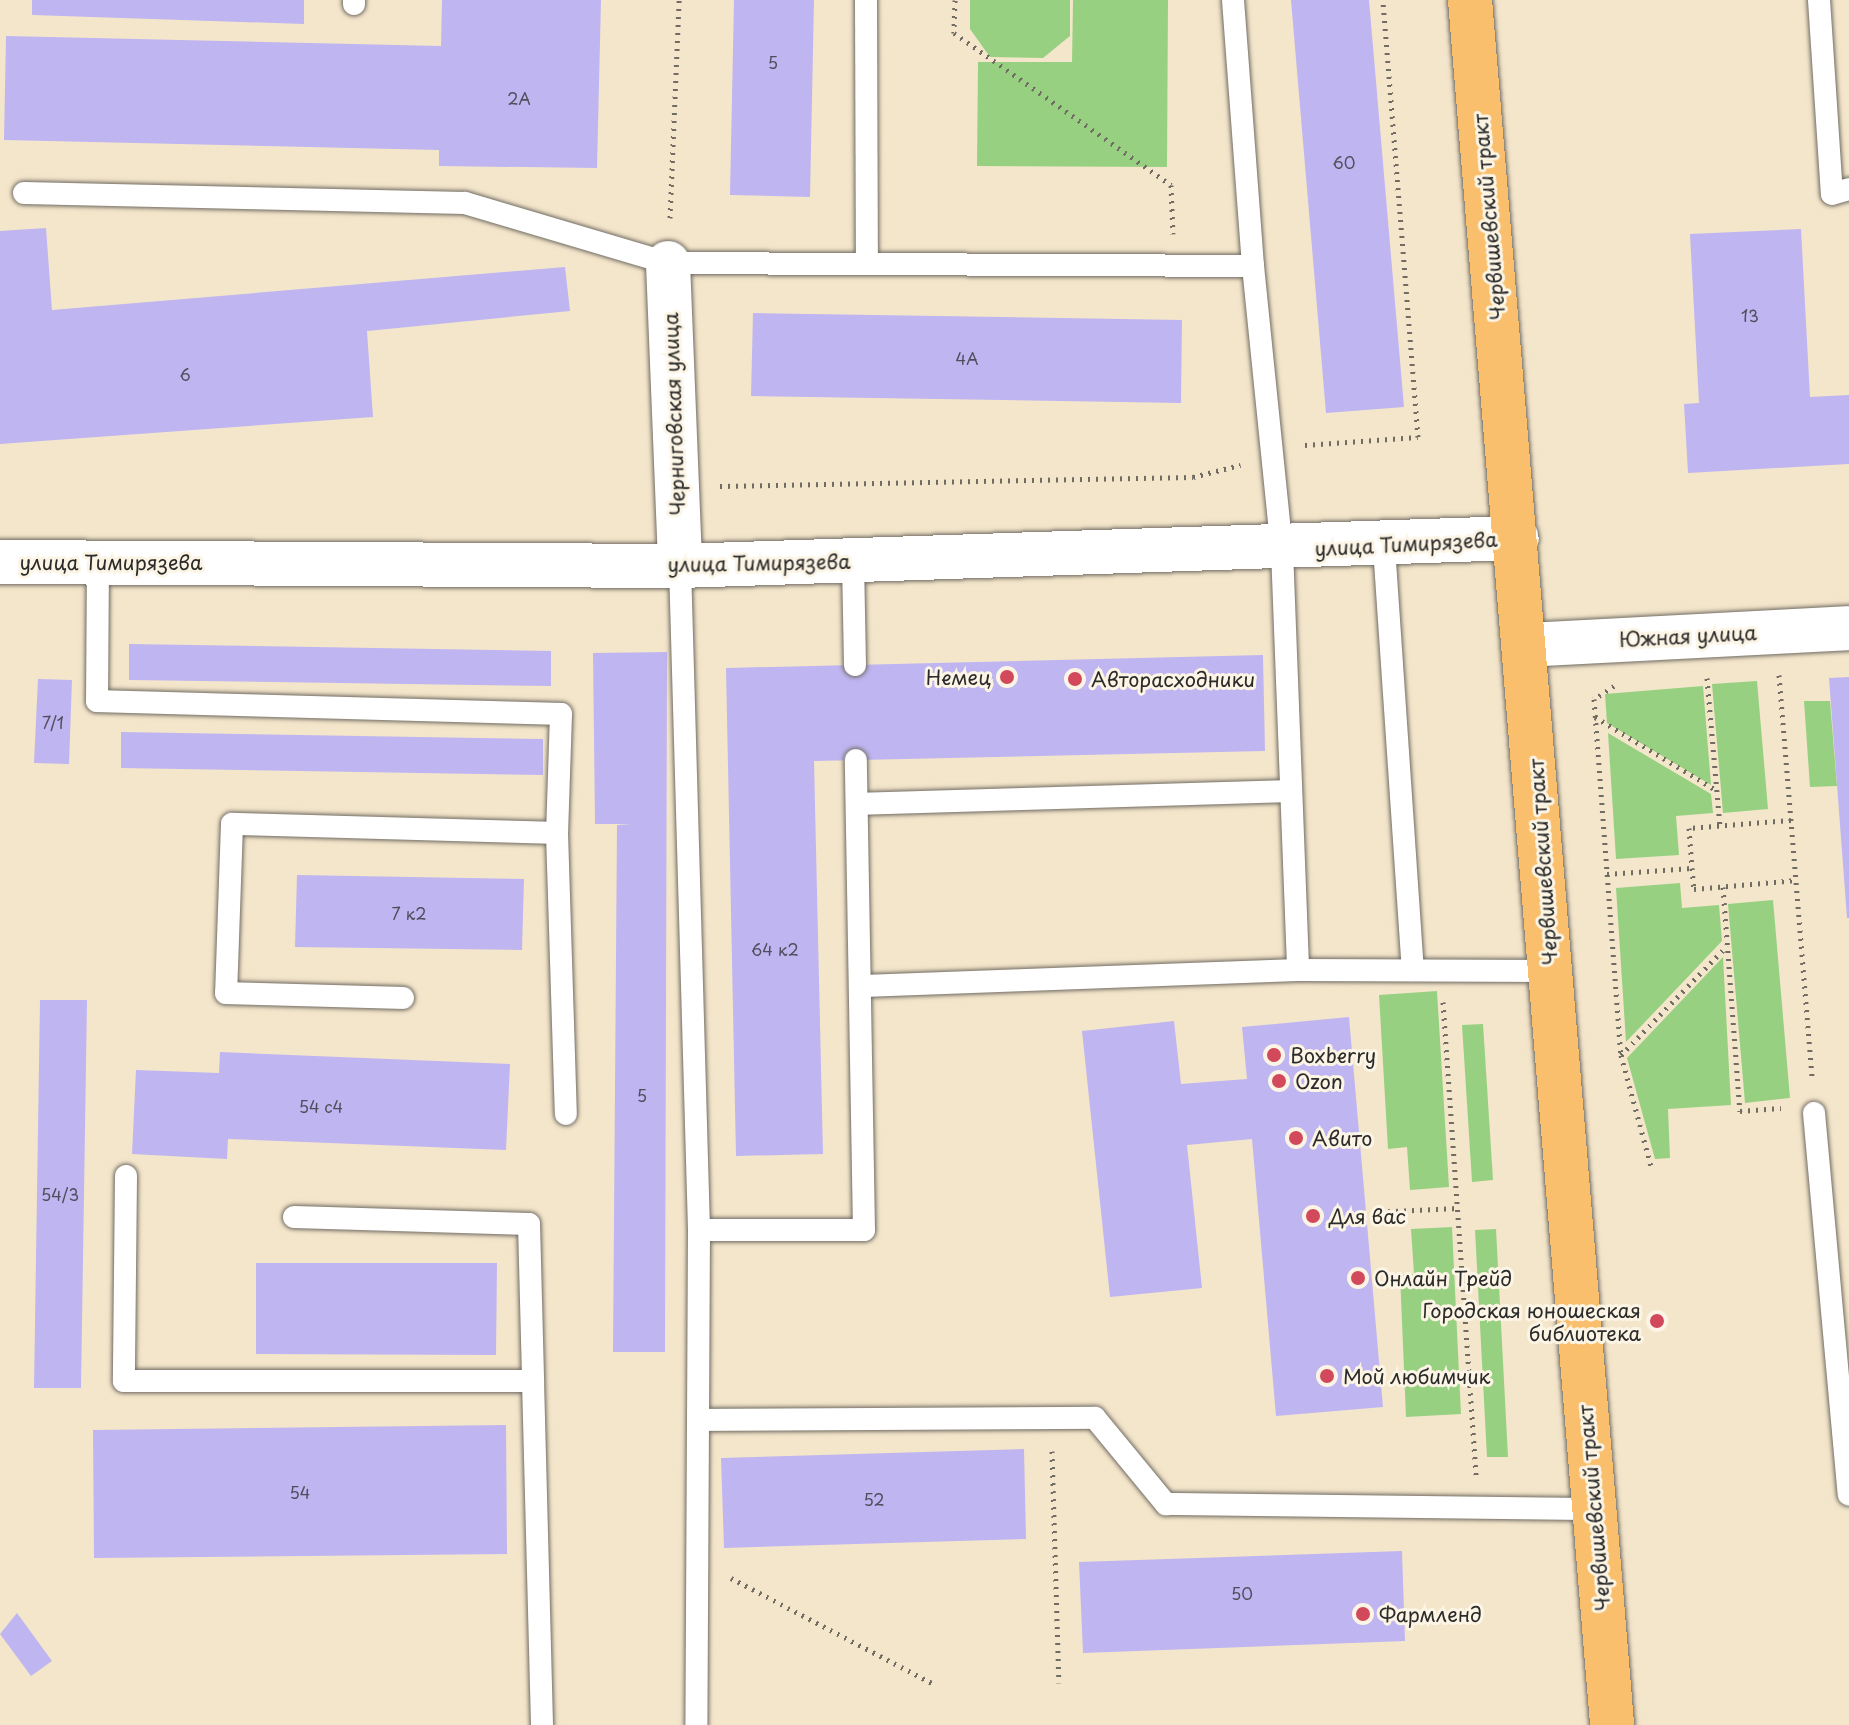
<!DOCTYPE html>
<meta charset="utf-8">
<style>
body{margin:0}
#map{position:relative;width:1849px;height:1725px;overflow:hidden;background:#f4e6cb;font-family:"Playpen Sans",sans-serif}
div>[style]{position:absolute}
.green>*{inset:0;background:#98d082}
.building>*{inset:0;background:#bfb5f1}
.path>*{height:5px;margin-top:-2.5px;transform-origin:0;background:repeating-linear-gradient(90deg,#716c63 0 2px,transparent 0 8px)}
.roads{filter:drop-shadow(0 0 2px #716c63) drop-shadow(0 0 2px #716c63)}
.service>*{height:22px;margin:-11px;padding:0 11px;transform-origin:11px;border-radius:11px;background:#fff}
.minor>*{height:44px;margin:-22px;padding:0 22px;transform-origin:22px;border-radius:22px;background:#fff}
.primary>*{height:44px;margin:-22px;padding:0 22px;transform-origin:22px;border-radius:22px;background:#f9bf6d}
.dots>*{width:22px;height:22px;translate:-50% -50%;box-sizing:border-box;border:4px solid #fcf5e5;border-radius:50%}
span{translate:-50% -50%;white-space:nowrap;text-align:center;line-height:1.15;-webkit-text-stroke:6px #fcf5e5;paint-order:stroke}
.number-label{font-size:16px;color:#504e5c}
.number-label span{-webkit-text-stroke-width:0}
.street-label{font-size:20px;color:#2b2b2b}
.poi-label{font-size:20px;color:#2b2b2b}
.right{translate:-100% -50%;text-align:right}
.left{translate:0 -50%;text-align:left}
</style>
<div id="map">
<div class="green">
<div style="clip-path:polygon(970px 0,1070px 0,1070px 36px,1043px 58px,990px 57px,970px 29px)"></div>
<div style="clip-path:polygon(1073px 0,1168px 0,1167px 167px,977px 166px,978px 62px,1072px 62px)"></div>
<div style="clip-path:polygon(1757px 681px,1768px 809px,1723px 813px,1712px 684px)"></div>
<div style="clip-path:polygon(1703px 686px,1711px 785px,1607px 723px,1605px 694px)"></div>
<div style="clip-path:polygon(1804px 701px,1830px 701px,1837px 786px,1810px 787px)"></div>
<div style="clip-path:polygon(1608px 733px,1711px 794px,1713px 813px,1676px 816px,1679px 855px,1616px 859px)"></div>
<div style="clip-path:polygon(1680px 883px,1682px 908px,1719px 905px,1722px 941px,1626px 1042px,1616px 888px)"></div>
<div style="clip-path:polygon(1773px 900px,1790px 1098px,1745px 1103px,1728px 904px)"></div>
<div style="clip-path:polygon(1723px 957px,1731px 1105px,1668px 1109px,1670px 1158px,1655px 1159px,1627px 1058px)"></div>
<div style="clip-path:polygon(1437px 991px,1449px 1187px,1410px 1190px,1407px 1147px,1388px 1149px,1379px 995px)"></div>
<div style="clip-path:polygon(1483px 1024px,1493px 1180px,1472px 1182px,1462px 1025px)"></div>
<div style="clip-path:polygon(1452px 1227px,1461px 1414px,1406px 1417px,1400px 1275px,1414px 1274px,1411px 1229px)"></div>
<div style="clip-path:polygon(1496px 1229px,1508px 1457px,1487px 1457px,1475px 1230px)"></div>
</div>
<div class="building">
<div style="clip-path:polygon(32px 0,304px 0,304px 24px,32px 15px)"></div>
<div style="clip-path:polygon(442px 0,601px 0,597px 168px,439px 166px,439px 150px,4px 140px,6px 36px,441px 46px)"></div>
<div style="clip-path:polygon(734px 0,814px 0,810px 197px,730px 195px)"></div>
<div style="clip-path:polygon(1291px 0,1369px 0,1404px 407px,1326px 413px)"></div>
<div style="clip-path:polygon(46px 228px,52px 310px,565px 267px,570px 311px,367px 331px,373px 417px,0 444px,0 231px)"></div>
<div style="clip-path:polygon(1801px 229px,1810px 397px,1849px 395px,1849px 464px,1688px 473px,1684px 404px,1699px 403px,1690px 234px)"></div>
<div style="clip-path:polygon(753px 313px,1182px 320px,1181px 403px,751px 396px)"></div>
<div style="clip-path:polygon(129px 644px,551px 651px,551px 686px,129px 680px)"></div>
<div style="clip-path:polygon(667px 652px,665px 1352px,613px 1352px,617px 825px,632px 824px,595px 824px,593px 653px)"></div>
<div style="clip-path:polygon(1263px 655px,1265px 751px,814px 761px,823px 1154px,736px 1156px,726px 668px)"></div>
<div style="clip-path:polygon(1849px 677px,1849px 918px,1847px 918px,1829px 678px)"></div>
<div style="clip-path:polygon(38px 679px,72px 680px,69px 764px,34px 763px)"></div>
<div style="clip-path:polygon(121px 732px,543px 739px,543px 775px,121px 768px)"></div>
<div style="clip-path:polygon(297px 875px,524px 879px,522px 950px,295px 947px)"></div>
<div style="clip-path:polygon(40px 1000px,87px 1000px,81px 1388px,34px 1388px)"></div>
<div style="clip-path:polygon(1349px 1017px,1383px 1407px,1276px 1416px,1252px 1139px,1187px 1145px,1202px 1288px,1110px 1297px,1082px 1031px,1174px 1021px,1181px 1084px,1247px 1079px,1242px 1027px)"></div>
<div style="clip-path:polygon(220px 1052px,510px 1064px,506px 1150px,228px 1139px,227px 1159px,132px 1154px,136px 1070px,219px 1073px)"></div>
<div style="clip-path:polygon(256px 1263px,497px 1263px,496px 1355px,256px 1354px)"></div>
<div style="clip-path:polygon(506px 1425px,507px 1554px,94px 1558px,93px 1430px)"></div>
<div style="clip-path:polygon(1024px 1449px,1026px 1539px,724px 1548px,721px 1458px)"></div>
<div style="clip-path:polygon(1402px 1551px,1405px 1641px,1083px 1653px,1079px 1562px)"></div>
<div style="clip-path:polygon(17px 1613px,52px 1661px,31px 1676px,0 1634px)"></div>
</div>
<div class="path">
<div style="left:955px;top:0;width:33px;rotate:92deg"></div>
<div style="left:954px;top:33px;width:265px;rotate:35deg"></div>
<div style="left:1171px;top:185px;width:49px;rotate:87.7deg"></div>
<div style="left:670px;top:218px;width:218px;rotate:-87.6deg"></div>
<div style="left:1305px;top:445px;width:113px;rotate:-4deg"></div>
<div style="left:1418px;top:437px;width:438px;rotate:-94.6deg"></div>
<div style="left:720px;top:486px;width:473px;rotate:-1.1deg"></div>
<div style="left:1193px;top:477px;width:49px;rotate:-14.3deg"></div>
<div style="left:1779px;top:675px;width:406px;rotate:85.3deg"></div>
<div style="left:1707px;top:678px;width:149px;rotate:85deg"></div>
<div style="left:1614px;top:686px;width:24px;rotate:147deg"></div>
<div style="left:1594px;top:699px;width:357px;rotate:85.7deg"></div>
<div style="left:1621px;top:1055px;width:152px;rotate:-45.8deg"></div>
<div style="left:1595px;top:717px;width:141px;rotate:31.1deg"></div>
<div style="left:1791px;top:820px;width:102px;rotate:175.5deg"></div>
<div style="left:1689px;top:828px;width:40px;rotate:85.7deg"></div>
<div style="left:1692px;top:868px;width:21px;rotate:85deg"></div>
<div style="left:1694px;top:889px;width:102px;rotate:-5deg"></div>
<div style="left:1607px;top:874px;width:85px;rotate:-4deg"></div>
<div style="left:1723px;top:887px;width:225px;rotate:85.7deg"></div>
<div style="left:1740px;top:1111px;width:41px;rotate:-4.2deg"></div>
<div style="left:1443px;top:1002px;width:474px;rotate:86deg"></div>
<div style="left:1621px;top:1055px;width:119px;rotate:74.9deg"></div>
<div style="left:1372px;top:1212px;width:86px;rotate:-2.7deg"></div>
<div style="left:1052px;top:1451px;width:232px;rotate:88.3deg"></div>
<div style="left:731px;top:1578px;width:231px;rotate:27.6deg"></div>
</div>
<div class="roads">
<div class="service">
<div style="left:866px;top:0;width:263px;rotate:89.8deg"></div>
<div style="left:1233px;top:0;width:267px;rotate:85.7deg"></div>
<div style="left:1819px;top:0;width:194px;rotate:86.2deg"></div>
<div style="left:1832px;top:194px;width:18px;rotate:-16deg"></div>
<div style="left:354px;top:4px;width:4px;rotate:-90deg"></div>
<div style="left:24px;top:193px;width:441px;rotate:1.3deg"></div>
<div style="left:465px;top:203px;width:212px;rotate:16.5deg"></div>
<div style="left:668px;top:263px;width:585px;rotate:0.29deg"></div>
<div style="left:1253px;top:266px;width:285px;rotate:84.2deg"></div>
<div style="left:1282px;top:550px;width:420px;rotate:87.8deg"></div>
<div style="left:1298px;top:970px;width:254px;rotate:0.2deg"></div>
<div style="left:1384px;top:547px;width:424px;rotate:86.1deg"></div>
<div style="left:98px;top:561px;width:140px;rotate:90.4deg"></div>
<div style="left:97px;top:701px;width:464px;rotate:1.6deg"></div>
<div style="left:561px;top:714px;width:119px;rotate:91.9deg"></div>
<div style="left:557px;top:833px;width:325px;rotate:-178.4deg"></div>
<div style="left:232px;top:824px;width:169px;rotate:92deg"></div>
<div style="left:226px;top:993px;width:177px;rotate:1.6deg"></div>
<div style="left:853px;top:561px;width:104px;rotate:88.9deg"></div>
<div style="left:680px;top:566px;width:664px;rotate:88.36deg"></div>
<div style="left:699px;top:1230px;width:495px;rotate:90.3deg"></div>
<div style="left:857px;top:804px;width:432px;rotate:-1.7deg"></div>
<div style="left:557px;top:833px;width:281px;rotate:88.2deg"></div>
<div style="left:863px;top:986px;width:435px;rotate:-2.1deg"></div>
<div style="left:1814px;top:1113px;width:383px;rotate:84.8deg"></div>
<div style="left:126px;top:1176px;width:205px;rotate:90.6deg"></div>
<div style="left:124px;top:1381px;width:409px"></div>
<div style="left:533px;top:1381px;width:344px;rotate:88.5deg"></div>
<div style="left:294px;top:1217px;width:235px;rotate:1.7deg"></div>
<div style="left:529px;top:1224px;width:157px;rotate:88.5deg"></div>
<div style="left:699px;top:1230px;width:165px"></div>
<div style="left:864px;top:1230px;width:470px;rotate:-91deg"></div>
<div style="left:698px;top:1420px;width:397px;rotate:-0.3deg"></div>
<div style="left:1095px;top:1418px;width:112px;rotate:50.5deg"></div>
<div style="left:1166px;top:1504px;width:428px;rotate:0.7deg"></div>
</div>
<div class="minor">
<div style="left:668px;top:263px;width:303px;rotate:87.7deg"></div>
<div style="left:0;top:562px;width:680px;rotate:0.34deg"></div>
<div style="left:680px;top:566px;width:837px;rotate:-1.92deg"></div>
<div style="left:1526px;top:645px;width:323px;rotate:-3deg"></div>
</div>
<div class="primary">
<div style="left:1470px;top:0;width:1731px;rotate:85.29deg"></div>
</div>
</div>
<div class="dots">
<div style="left:1007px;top:677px;background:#d1495b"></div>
<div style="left:1075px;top:679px;background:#d1495b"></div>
<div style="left:1274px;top:1055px;background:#d1495b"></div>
<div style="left:1279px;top:1081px;background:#d1495b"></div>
<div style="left:1296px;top:1138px;background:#d1495b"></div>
<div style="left:1313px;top:1216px;background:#d1495b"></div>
<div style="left:1358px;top:1278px;background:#d1495b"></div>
<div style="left:1657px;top:1321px;background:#d1495b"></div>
<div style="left:1327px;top:1376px;background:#d1495b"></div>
<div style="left:1363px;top:1614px;background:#d1495b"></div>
</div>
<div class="number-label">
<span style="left:773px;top:62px">5</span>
<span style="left:519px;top:98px">2А</span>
<span style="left:1344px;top:162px">60</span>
<span style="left:1750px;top:315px">13</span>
<span style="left:967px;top:358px">4А</span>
<span style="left:185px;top:374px">6</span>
<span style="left:53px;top:722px">7/1</span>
<span style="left:409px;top:913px">7 к2</span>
<span style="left:775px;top:949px">64 к2</span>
<span style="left:642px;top:1095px">5</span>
<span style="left:321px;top:1106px">54 с4</span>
<span style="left:60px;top:1194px">54/3</span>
<span style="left:300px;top:1492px">54</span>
<span style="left:874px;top:1499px">52</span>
<span style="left:1242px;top:1593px">50</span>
</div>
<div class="street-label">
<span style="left:1489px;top:217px;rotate:-95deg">Червишевский тракт</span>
<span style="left:674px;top:414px;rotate:-92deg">Черниговская улица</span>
<span style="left:1406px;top:544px;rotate:-3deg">улица Тимирязева</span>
<span style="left:111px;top:562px">улица Тимирязева</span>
<span style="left:759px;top:563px;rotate:-1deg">улица Тимирязева</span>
<span style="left:1688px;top:636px;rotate:-3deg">Южная улица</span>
<span style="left:1543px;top:862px;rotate:-94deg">Червишевский тракт</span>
<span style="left:1594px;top:1508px;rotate:-95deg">Червишевский тракт</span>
</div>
<div class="poi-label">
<span class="right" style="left:991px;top:677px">Немец</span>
<span class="left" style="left:1091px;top:679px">Авторасходники</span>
<span class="left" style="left:1290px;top:1055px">Boxberry</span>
<span class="left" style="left:1295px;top:1081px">Ozon</span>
<span class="left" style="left:1312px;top:1138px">Авито</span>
<span class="left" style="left:1329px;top:1216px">Для вас</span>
<span class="left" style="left:1374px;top:1278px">Онлайн Трейд</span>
<span class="right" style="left:1641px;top:1322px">Городская юношеская<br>библиотека</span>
<span class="left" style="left:1343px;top:1376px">Мой любимчик</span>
<span class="left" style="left:1379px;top:1614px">Фармленд</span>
</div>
</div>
